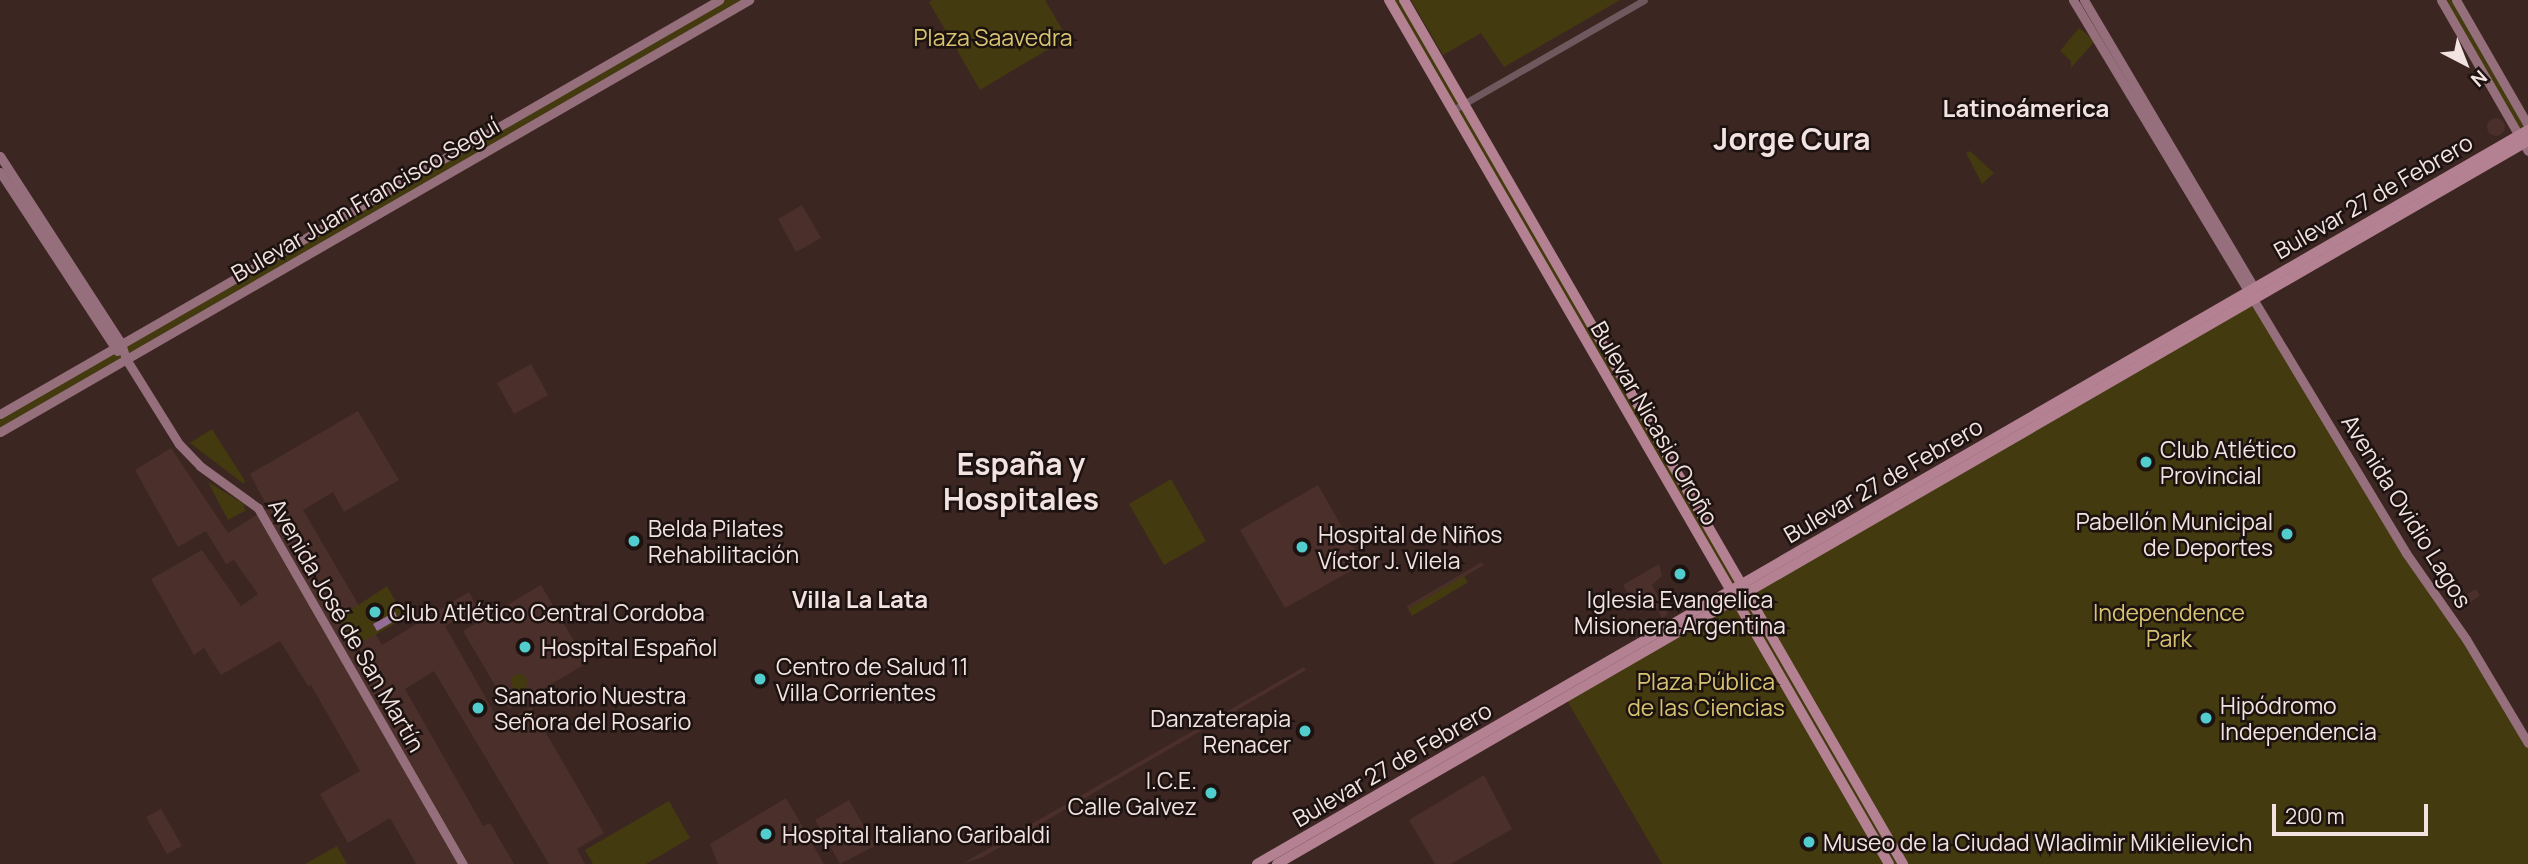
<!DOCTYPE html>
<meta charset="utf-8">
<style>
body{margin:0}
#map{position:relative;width:2528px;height:864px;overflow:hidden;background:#3c2622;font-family:Manrope,sans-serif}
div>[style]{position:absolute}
.built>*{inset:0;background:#4b2f2a}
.round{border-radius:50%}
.green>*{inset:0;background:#433a0f}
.water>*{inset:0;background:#956e98}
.tertiary>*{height:7px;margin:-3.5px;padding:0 3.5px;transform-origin:3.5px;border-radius:3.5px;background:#70585f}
.secondary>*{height:9px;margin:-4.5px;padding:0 4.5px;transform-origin:4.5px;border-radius:4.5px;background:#966f7c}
.primary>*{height:10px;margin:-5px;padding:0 5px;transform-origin:5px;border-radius:5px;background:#b38192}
.dots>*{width:19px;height:19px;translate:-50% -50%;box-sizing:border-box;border:4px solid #1c1210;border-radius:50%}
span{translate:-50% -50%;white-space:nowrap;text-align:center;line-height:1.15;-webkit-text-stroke:5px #1c1210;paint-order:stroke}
.park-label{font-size:23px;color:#d8c470}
.street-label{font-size:23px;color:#f3e3e0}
.poi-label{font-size:23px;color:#f3e3e0}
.left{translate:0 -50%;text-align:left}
.right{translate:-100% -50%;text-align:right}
.neighbourhood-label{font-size:24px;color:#f3e3e0;font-weight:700}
.district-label{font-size:30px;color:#f3e3e0;font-weight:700}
.north{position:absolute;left:2430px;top:28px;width:70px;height:70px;-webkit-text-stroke:5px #1c1210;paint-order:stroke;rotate:138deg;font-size:19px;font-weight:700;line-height:28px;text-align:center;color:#f3e3e0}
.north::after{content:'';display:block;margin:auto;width:24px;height:32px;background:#f3e3e0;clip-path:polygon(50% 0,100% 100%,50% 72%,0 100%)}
.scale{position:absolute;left:2272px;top:804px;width:156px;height:32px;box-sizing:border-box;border:4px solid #f3e3e0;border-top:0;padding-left:9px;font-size:21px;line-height:24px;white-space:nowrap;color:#f3e3e0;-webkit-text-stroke:5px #1c1210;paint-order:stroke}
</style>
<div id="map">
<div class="built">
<div class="round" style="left:2487px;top:118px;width:18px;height:18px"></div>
<div style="clip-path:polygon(802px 205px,821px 238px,796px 252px,778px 219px)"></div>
<div style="clip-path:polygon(531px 364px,548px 395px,514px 414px,497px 383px)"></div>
<div style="clip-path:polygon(358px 411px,399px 480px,344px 512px,333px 492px,303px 510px,382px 645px,469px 592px,477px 607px,445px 626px,501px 725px,531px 707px,604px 833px,577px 849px,585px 864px,549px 864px,434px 671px,405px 689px,483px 826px,490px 823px,514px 864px,416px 864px,390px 818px,348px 843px,320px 794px,360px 771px,311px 685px,308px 686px,280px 641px,221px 675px,204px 648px,194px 655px,151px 579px,202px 550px,241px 606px,258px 594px,234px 560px,226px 564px,206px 531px,178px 547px,135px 470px,171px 448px,228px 533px,268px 508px,250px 474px)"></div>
<div style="clip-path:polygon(1318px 485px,1363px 564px,1285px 608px,1240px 530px)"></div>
<div style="clip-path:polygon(1482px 562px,1484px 565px,1408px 609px,1407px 606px)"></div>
<div style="clip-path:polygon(1659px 564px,1662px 576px,1652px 585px,1668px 614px,1662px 618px,1653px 602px,1640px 613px,1623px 585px)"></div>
<div style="clip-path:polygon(541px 585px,587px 663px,509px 709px,463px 631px)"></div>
<div style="clip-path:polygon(2476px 589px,2480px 596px,2456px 611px,2451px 604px)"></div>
<div style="clip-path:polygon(1304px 667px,1306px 670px,983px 857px,962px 864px)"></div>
<div style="clip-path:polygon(1484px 775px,1512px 829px,1451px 864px,1435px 864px,1409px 820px)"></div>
<div style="clip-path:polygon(786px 798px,824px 864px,718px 864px,710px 844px)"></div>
<div style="clip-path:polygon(849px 800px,875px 846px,840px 864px,815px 820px)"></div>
<div style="clip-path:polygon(161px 809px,182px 846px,167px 854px,146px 817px)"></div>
</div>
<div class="green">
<div style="clip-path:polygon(719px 0,749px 0,0 432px,0 414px)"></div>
<div style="clip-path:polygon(933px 0,1045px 0,1067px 38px,980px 90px,929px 2px)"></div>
<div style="clip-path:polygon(1389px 0,1404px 0,1740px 583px,1730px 589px)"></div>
<div style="clip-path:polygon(1411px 0,1620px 0,1504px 67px,1481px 33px,1443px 55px)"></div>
<div style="clip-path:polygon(2441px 0,2456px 0,2528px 125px,2528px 151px)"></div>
<div style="clip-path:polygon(2079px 28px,2095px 41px,2071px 68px,2071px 61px,2060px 51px)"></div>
<div style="clip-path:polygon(1970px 151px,1994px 173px,1982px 184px,1966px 153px)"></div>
<div style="clip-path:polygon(2253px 300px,2528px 743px,2528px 864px,1662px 864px,1565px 697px)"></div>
<div style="clip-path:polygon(212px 429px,245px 481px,244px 484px,190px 443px)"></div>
<div style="clip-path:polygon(1171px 479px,1206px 541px,1164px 565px,1129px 504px)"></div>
<div style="clip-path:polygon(208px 482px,244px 504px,245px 511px,228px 520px)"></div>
<div style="clip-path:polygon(1464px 576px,1468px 582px,1412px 616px,1408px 609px)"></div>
<div style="clip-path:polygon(387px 586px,405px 618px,355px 646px,339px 618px)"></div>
<div class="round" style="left:511px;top:674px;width:16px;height:16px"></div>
<div style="clip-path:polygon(669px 801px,690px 838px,646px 864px,593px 864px,585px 850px)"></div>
<div style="clip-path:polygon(337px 846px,347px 864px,305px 864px)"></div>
</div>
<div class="water">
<div style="clip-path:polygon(395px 612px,398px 619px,377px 631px,373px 624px)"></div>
</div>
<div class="tertiary">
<div style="left:1453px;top:110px;width:220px;rotate:-29.9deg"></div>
</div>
<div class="secondary">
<div style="left:2073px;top:0;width:646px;rotate:58.94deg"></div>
<div style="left:2406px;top:553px;width:105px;rotate:55.1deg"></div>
<div style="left:2466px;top:639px;width:121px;rotate:59.2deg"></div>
<div style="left:2084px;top:0;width:332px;rotate:59.4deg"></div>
<div style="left:2253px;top:286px;width:9px;rotate:84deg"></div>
<div style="left:2441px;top:0;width:174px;rotate:60.1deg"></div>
<div style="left:2456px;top:0;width:144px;rotate:60.1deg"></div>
<div style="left:0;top:156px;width:223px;rotate:57.1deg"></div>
<div style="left:121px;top:343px;width:17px;rotate:73deg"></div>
<div style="left:126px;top:359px;width:100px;rotate:58.1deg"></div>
<div style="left:179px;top:444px;width:30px;rotate:46deg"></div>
<div style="left:200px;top:466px;width:72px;rotate:35.9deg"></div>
<div style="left:258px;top:508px;width:411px;rotate:60.1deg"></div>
<div style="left:0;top:172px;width:214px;rotate:56.8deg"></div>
<div style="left:0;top:414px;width:830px;rotate:-29.93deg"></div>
<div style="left:0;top:432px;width:865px;rotate:-29.98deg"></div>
</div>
<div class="primary">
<div style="left:1389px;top:0;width:998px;rotate:59.94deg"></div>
<div style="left:1404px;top:0;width:998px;rotate:59.99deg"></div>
<div style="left:1257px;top:864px;width:1468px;rotate:-30.01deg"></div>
<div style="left:1277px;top:864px;width:1445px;rotate:-30.03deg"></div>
</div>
<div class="dots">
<div style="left:2146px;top:462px;background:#52cdcd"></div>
<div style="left:2287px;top:534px;background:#52cdcd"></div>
<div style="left:634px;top:541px;background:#52cdcd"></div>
<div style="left:1302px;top:547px;background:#52cdcd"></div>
<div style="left:1680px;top:574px;background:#52cdcd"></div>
<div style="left:375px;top:612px;background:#52cdcd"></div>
<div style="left:525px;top:647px;background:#52cdcd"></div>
<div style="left:760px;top:679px;background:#52cdcd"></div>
<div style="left:478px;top:708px;background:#52cdcd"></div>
<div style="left:2206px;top:718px;background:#52cdcd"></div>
<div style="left:1305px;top:731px;background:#52cdcd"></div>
<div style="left:1211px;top:793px;background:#52cdcd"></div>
<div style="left:766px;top:834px;background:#52cdcd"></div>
<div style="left:1809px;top:842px;background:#52cdcd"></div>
</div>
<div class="park-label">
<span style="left:993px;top:37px">Plaza Saavedra</span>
<span style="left:2169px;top:625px">Independence<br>Park</span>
<span style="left:1706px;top:694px">Plaza Pública<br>de las Ciencias</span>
</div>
<div class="street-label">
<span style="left:2373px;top:196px;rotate:-30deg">Bulevar 27 de Febrero</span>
<span style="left:365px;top:199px;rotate:-30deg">Bulevar Juan Francisco Seguí</span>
<span style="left:1655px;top:423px;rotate:60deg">Bulevar Nicasio Oroño</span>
<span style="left:1883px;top:480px;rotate:-30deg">Bulevar 27 de Febrero</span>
<span style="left:2407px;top:511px;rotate:58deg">Avenida Ovidio Lagos</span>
<span style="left:347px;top:625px;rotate:60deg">Avenida José de San Martín</span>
<span style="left:1392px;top:764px;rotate:-30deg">Bulevar 27 de Febrero</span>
</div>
<div class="poi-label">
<span class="left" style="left:2160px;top:462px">Club Atlético<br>Provincial</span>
<span class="right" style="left:2273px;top:534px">Pabellón Municipal<br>de Deportes</span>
<span class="left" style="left:648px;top:541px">Belda Pilates<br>Rehabilitación</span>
<span class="left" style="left:1318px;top:547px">Hospital de Niños<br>Víctor J. Vilela</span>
<span style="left:1680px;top:612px">Iglesia Evangelica<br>Misionera Argentina</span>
<span class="left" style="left:389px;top:612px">Club Atlético Central Cordoba</span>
<span class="left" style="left:541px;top:647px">Hospital Español</span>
<span class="left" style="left:776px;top:679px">Centro de Salud 11<br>Villa Corrientes</span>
<span class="left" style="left:494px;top:708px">Sanatorio Nuestra<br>Señora del Rosario</span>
<span class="left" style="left:2220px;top:718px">Hipódromo<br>Independencia</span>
<span class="right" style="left:1291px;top:731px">Danzaterapia<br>Renacer</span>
<span class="right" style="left:1197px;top:793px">I.C.E.<br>Calle Galvez</span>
<span class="left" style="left:782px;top:834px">Hospital Italiano Garibaldi</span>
<span class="left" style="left:1823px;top:842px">Museo de la Ciudad Wladimir Mikielievich</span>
</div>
<div class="neighbourhood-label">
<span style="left:2026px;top:108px">Latinoámerica</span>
<span style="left:860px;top:599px">Villa La Lata</span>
</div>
<div class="district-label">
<span style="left:1792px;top:139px">Jorge Cura</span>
<span style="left:1021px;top:481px">España y<br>Hospitales</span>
</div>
<div class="north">N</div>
<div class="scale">200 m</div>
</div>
